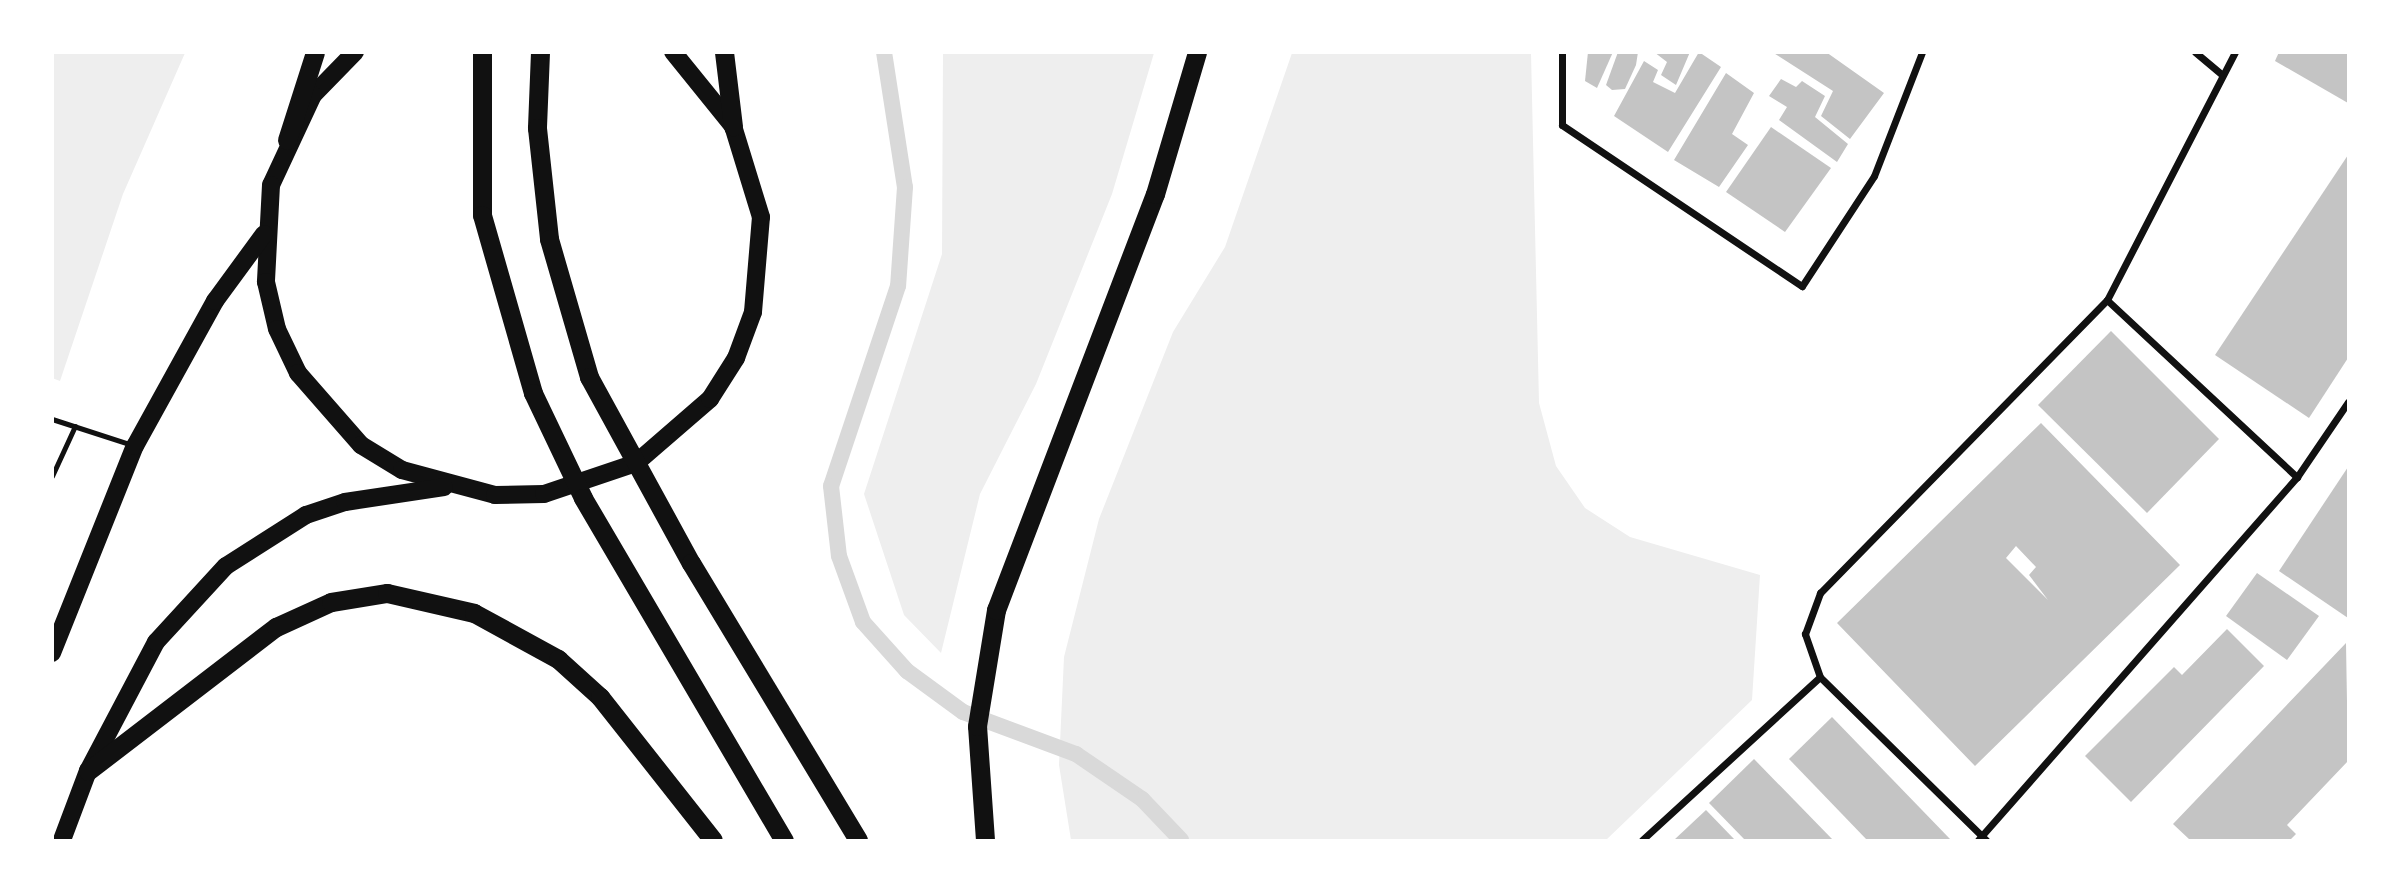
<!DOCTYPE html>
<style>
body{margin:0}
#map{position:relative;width:2401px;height:893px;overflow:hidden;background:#fff;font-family:Montserrat,sans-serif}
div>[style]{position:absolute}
.green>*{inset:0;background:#eee}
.stream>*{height:16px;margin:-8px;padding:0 8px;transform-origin:8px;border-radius:8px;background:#d9d9d9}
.building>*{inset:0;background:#c4c4c4}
.service>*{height:5px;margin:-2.5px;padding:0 2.5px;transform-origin:2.5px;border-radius:2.5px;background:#111}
.minor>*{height:7px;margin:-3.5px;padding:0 3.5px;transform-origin:3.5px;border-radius:3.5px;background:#111}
.primary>*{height:18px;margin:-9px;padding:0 9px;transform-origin:9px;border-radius:9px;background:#111}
.trunk>*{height:19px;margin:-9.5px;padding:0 9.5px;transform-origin:9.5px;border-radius:9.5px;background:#111}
span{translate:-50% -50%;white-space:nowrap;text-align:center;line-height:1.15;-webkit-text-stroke:7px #fff;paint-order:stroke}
.frame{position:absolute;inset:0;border:54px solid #fff;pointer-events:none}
</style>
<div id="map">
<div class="green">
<div style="clip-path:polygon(52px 53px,185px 53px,123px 194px,60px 381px,52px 378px)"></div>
<div style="clip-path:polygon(943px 53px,1154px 53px,1112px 194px,1036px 384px,980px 494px,941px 653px,904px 615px,864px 494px,942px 254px)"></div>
<div style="clip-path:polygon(1292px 53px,1531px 53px,1539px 403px,1556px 466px,1585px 508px,1630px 537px,1760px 575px,1752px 700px,1606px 840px,1071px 840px,1059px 765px,1064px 657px,1099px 519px,1173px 332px,1225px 247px)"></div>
</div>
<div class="stream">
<div style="left:884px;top:52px;width:137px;rotate:81.2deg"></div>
<div style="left:905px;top:187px;width:99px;rotate:94deg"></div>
<div style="left:898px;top:286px;width:211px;rotate:108.5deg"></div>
<div style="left:831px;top:486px;width:70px;rotate:83.5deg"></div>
<div style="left:839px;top:556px;width:70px;rotate:70deg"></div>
<div style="left:863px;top:622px;width:66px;rotate:48.1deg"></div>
<div style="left:907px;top:671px;width:69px;rotate:36.2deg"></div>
<div style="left:963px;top:712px;width:121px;rotate:20.4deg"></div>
<div style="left:1076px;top:754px;width:80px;rotate:34.3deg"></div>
<div style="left:1142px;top:799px;width:57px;rotate:46.4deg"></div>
</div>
<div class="building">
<div style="clip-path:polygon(1588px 52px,1613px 52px,1597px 88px,1585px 81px)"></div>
<div style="clip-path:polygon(1618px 52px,1638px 52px,1636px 65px,1625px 89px,1612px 90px,1606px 85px)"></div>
<div style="clip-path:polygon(1654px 52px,1690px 52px,1676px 85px,1661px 75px,1667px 62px)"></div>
<div style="clip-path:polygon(1699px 52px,1721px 67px,1668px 152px,1614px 116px,1644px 61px,1658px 70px,1653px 82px,1675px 93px)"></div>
<div style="clip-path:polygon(1772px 52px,1826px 52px,1884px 93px,1850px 139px,1821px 116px,1833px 91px)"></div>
<div style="clip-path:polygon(2279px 52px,2348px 52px,2348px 103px,2275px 61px)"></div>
<div style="clip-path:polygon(1726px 73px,1754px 93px,1732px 134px,1748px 145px,1719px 187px,1674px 160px)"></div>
<div style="clip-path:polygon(1781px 79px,1796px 87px,1802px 81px,1825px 96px,1815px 117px,1848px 144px,1837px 162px,1779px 120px,1787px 107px,1769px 96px)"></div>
<div style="clip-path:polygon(1771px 127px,1831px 168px,1785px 232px,1726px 192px)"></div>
<div style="clip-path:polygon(2348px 155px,2348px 358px,2309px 418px,2215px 355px)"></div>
<div style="clip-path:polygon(2111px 331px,2219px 439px,2147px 513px,2038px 405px)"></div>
<div style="clip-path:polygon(evenodd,2041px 423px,2180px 565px,1975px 766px,1837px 623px,2041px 423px,2016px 546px,2036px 567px,2029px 575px,2048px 600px,2006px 558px,2016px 546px)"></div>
<div style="clip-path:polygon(2348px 467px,2348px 618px,2279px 571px)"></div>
<div style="clip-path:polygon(2257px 573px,2319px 616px,2287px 660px,2226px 616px)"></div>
<div style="clip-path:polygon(2227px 629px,2264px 666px,2131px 802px,2085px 756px,2174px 667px,2182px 675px)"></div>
<div style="clip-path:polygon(2346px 643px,2348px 761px,2287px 825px,2296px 834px,2290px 840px,2190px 840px,2173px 824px)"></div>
<div style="clip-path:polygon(1832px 717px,1951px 840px,1867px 840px,1789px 759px)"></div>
<div style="clip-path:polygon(1754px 759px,1833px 840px,1745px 840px,1709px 803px)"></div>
<div style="clip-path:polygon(1706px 810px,1735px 840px,1674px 840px)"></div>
</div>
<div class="service">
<div style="left:52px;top:419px;width:84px;rotate:18deg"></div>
<div style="left:52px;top:476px;width:55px;rotate:-65.3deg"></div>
</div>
<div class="minor">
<div style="left:1562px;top:52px;width:73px;rotate:90deg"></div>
<div style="left:1562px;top:125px;width:289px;rotate:33.9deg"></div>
<div style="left:1802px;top:286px;width:131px;rotate:-56.8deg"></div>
<div style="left:1874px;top:176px;width:133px;rotate:-68.8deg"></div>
<div style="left:2195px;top:52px;width:35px;rotate:40deg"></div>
<div style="left:2107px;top:300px;width:260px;rotate:43deg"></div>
<div style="left:1820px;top:677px;width:233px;rotate:44.5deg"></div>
<div style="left:1642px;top:840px;width:241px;rotate:-42.5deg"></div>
<div style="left:1820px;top:677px;width:46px;rotate:-109.2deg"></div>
<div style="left:1805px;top:634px;width:44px;rotate:-69.9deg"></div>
<div style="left:1820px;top:593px;width:410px;rotate:-45.6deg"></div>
<div style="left:2107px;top:300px;width:279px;rotate:-62.7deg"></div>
<div style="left:1978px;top:840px;width:483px;rotate:-48.7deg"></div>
<div style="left:2297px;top:477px;width:91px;rotate:-55.8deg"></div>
</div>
<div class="primary">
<div style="left:355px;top:52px;width:60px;rotate:134.3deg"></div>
<div style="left:313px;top:95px;width:99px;rotate:115deg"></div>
<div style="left:271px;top:185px;width:97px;rotate:93deg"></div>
<div style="left:266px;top:282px;width:48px;rotate:76.8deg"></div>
<div style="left:277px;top:329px;width:49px;rotate:64.5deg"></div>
<div style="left:298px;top:373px;width:96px;rotate:48.8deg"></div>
<div style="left:361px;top:445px;width:48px;rotate:31.4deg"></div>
<div style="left:402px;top:470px;width:96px;rotate:15deg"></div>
<div style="left:495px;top:495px;width:49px;rotate:-1.2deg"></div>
<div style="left:544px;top:494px;width:97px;rotate:-18.6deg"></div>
<div style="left:636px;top:463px;width:98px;rotate:-40.9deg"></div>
<div style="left:710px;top:399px;width:49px;rotate:-57.6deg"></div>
<div style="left:736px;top:358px;width:49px;rotate:-69.7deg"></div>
<div style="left:753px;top:312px;width:95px;rotate:-85.2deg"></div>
<div style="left:761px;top:217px;width:95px;rotate:-107.1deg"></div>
<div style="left:733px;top:126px;width:95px;rotate:-129deg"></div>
<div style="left:52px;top:653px;width:223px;rotate:-68.2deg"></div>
<div style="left:135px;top:446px;width:166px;rotate:-61.1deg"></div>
<div style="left:215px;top:301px;width:83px;rotate:-53.8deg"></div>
<div style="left:62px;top:840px;width:74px;rotate:-69.4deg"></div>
<div style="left:88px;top:771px;width:146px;rotate:-62.2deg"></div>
<div style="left:156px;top:642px;width:103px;rotate:-47.4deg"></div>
<div style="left:226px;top:566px;width:95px;rotate:-32.5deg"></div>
<div style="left:306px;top:515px;width:41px;rotate:-18.4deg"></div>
<div style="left:345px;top:502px;width:100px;rotate:-8.6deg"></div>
</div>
<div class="trunk">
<div style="left:482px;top:52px;width:163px;rotate:90deg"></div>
<div style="left:482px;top:215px;width:185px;rotate:74deg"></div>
<div style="left:533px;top:393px;width:116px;rotate:64.5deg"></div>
<div style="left:583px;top:498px;width:397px;rotate:59.6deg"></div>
<div style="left:540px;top:52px;width:76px;rotate:92.3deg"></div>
<div style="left:537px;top:128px;width:112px;rotate:83.8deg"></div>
<div style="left:549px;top:239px;width:144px;rotate:73.8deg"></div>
<div style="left:589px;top:377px;width:212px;rotate:61.3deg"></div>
<div style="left:691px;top:563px;width:323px;rotate:58.9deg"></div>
<div style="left:724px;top:52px;width:75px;rotate:83.1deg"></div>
<div style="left:287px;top:140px;width:92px;rotate:-72.3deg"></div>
<div style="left:88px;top:771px;width:237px;rotate:-37.5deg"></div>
<div style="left:276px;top:627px;width:60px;rotate:-24.4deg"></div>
<div style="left:331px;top:602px;width:57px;rotate:-9.1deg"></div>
<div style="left:387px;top:593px;width:89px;rotate:12.9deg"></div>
<div style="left:474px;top:613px;width:96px;rotate:28.7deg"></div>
<div style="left:558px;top:659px;width:57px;rotate:42.1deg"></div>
<div style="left:600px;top:697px;width:182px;rotate:51.7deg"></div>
<div style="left:985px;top:840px;width:114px;rotate:-94deg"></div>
<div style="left:977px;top:726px;width:118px;rotate:-80.7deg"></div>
<div style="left:996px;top:610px;width:445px;rotate:-69.1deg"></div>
<div style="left:1155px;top:194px;width:148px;rotate:-73.5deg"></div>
</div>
<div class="frame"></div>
</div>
